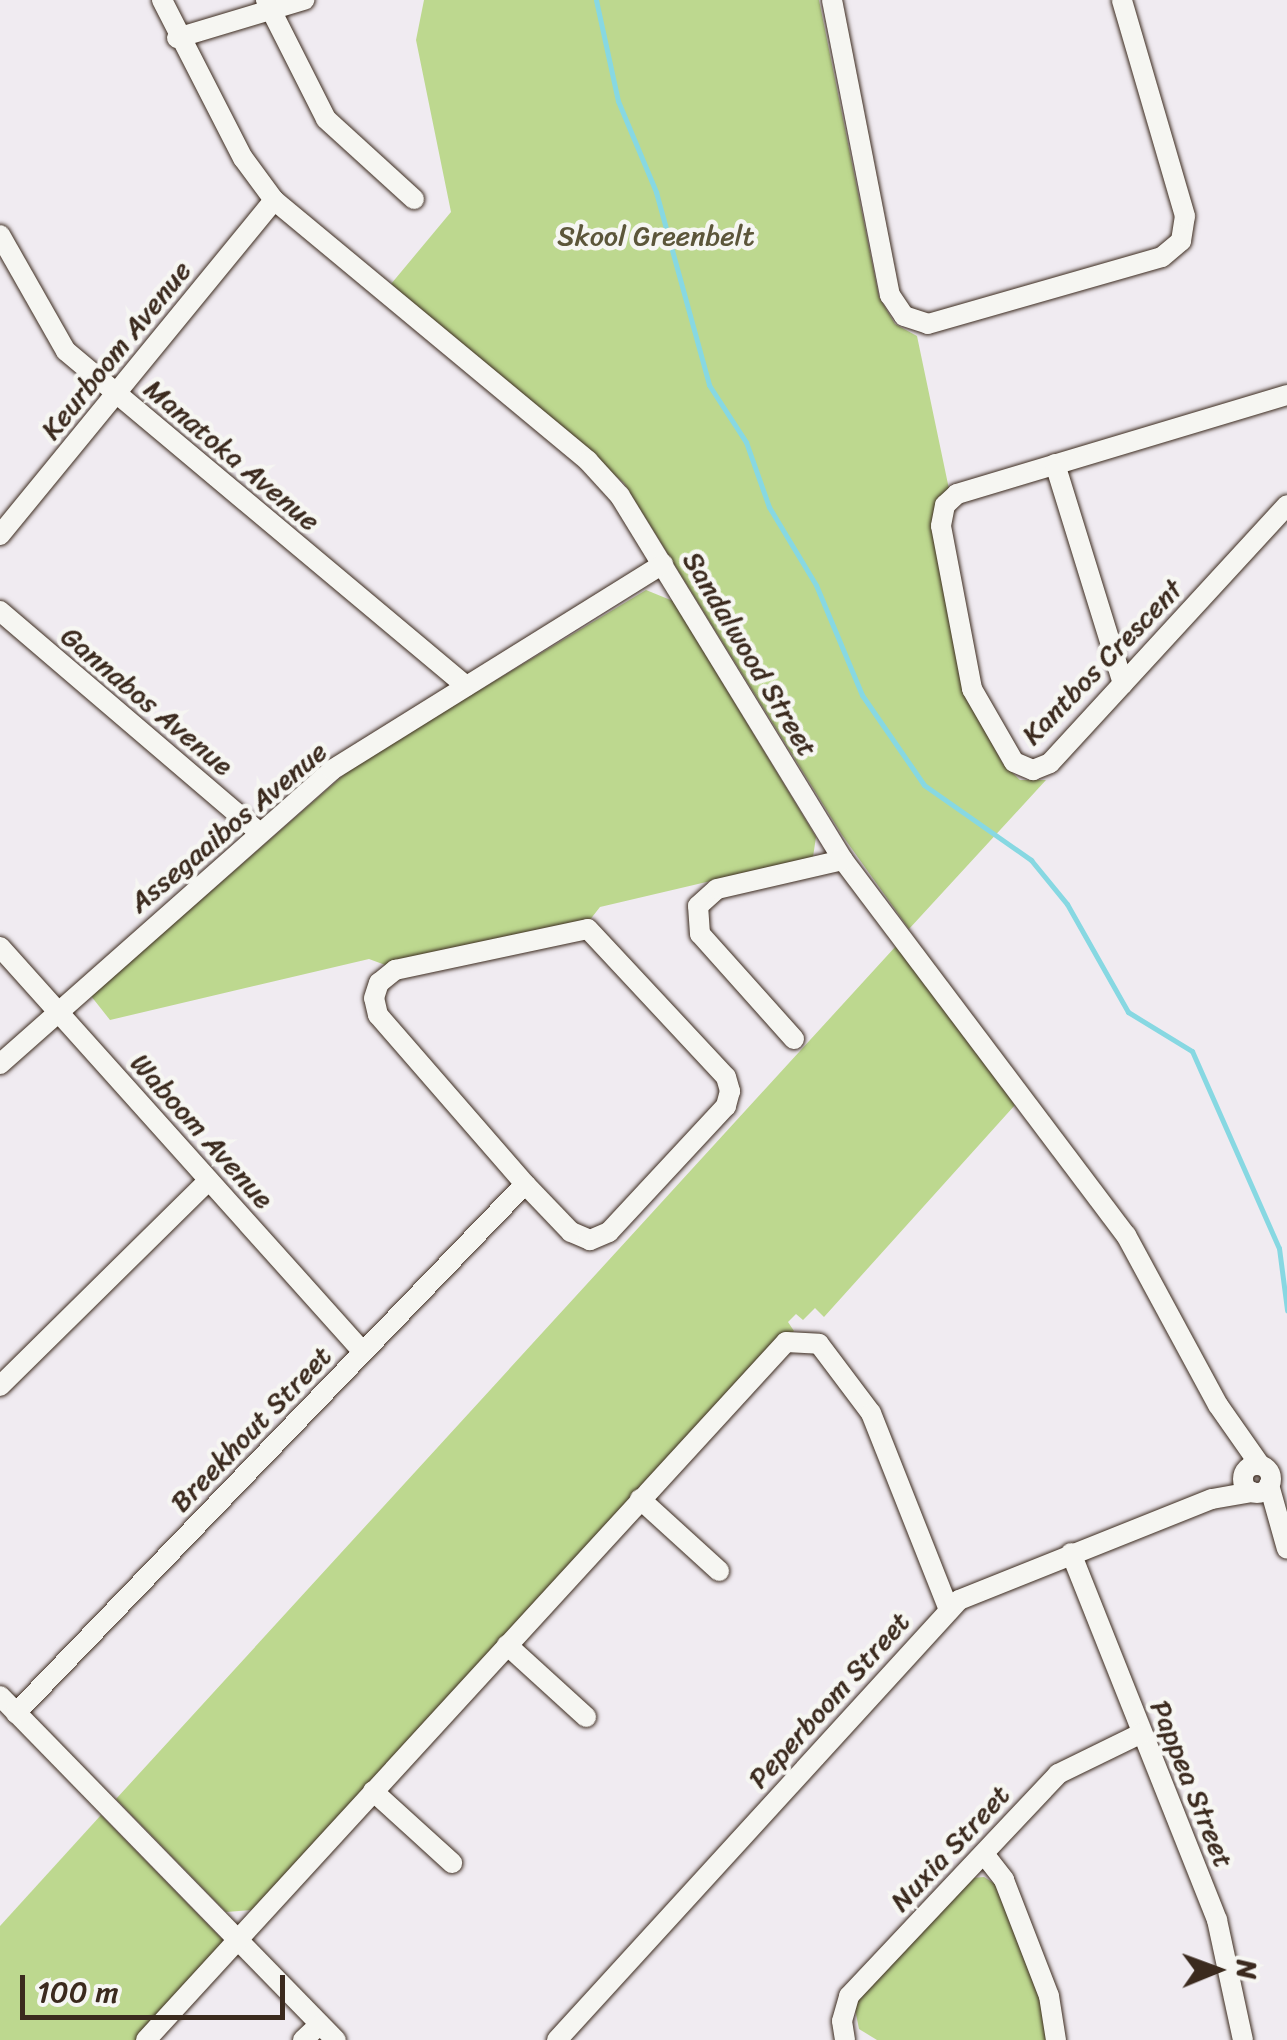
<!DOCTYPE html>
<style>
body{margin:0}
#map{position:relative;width:1287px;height:2040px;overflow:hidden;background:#f0ebf1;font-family:Sriracha,sans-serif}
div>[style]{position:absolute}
.green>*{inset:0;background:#bdd88f}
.stream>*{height:5px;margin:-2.5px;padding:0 2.5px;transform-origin:2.5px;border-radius:2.5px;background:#87d8e2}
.roads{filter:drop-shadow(0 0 2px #3b2a1e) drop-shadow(0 0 2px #3b2a1e)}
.minor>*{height:20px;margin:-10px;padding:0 10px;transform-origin:10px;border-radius:10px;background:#f6f6f2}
.minor>.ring{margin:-10px;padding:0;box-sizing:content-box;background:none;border:20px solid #f6f6f2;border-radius:50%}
span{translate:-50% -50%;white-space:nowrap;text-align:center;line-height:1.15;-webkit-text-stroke:9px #f6f6f2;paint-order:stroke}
.park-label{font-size:28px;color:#5c563a}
.street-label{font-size:28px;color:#3b2a1e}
.north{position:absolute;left:1167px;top:1920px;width:100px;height:100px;-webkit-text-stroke:8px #f6f6f2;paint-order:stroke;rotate:89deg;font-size:28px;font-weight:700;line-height:40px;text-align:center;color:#3b2a1e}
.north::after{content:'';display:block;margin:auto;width:35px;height:45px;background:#3b2a1e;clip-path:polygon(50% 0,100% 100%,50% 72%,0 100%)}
.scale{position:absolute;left:20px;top:1975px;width:265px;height:45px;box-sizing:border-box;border:5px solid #3b2a1e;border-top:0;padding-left:12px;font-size:30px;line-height:35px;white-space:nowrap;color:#3b2a1e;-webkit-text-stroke:8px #f6f6f2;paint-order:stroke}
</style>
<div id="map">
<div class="green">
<div style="clip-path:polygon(424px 0,819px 0,879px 297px,895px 324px,917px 336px,949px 489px,937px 501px,973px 709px,1003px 764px,1020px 780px,1046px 780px,909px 929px,842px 835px,624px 483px,391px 284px,451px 212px,416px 40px)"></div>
<div style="clip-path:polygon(646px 590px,673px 601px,816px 837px,813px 857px,600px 907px,589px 921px,388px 966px,369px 959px,110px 1020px,91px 996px,355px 765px)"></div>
<div style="clip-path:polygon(896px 946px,1015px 1105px,824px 1317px,815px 1308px,803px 1320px,796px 1314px,788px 1322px,794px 1331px,252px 1910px,226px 1912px,116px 1799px)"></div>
<div style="clip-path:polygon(101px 1815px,223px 1940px,219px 1950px,139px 2040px,0 2040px,0 1926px)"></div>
<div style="clip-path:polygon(984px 1877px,995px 1884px,1043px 2008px,1047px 2040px,877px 2040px,859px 2029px,854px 2004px,972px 1878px)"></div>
</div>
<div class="stream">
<div style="left:596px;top:0;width:103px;rotate:77.7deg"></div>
<div style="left:618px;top:101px;width:99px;rotate:67.3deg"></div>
<div style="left:656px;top:192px;width:200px;rotate:74.6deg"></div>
<div style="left:709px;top:385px;width:68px;rotate:57deg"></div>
<div style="left:746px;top:442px;width:69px;rotate:70.5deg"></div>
<div style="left:769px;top:507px;width:91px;rotate:58.9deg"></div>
<div style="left:816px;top:585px;width:119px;rotate:67.3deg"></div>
<div style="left:862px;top:695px;width:109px;rotate:55.4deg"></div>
<div style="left:924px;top:785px;width:131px;rotate:35deg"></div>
<div style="left:1031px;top:860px;width:57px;rotate:50.7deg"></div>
<div style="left:1067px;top:904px;width:124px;rotate:60.5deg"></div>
<div style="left:1128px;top:1012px;width:75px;rotate:31.4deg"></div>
<div style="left:1192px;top:1051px;width:215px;rotate:66.2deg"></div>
<div style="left:1279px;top:1248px;width:63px;rotate:82.6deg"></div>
</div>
<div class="roads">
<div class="minor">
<div style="left:162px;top:0;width:178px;rotate:62.9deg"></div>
<div style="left:243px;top:158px;width:52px;rotate:53.6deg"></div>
<div style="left:274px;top:200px;width:408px;rotate:39.7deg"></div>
<div style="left:588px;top:461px;width:47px;rotate:47.6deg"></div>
<div style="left:620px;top:496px;width:427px;rotate:58.5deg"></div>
<div style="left:843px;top:860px;width:470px;rotate:53deg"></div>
<div style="left:1126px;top:1235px;width:193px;rotate:61.6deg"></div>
<div style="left:1218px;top:1405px;width:73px;rotate:55deg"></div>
<div style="left:266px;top:0;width:133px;rotate:63.2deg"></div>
<div style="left:326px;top:119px;width:119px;rotate:42.3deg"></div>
<div style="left:832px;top:0;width:301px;rotate:78.9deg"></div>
<div style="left:890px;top:295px;width:25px;rotate:56deg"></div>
<div style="left:904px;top:316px;width:25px;rotate:18deg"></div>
<div style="left:928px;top:324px;width:243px;rotate:-16deg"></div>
<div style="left:1162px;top:257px;width:25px;rotate:-40deg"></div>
<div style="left:1181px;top:241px;width:25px;rotate:-81deg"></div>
<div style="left:1185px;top:216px;width:225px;rotate:-106.3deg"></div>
<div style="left:177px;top:38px;width:133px;rotate:-16.7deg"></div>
<div style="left:0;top:235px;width:133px;rotate:60.4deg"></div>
<div style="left:66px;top:351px;width:522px;rotate:39.95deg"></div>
<div style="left:1287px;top:395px;width:345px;rotate:163.3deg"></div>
<div style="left:957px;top:494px;width:16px;rotate:137deg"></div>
<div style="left:945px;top:505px;width:21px;rotate:101deg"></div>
<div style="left:941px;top:526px;width:166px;rotate:79.2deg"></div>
<div style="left:972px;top:689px;width:84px;rotate:60.1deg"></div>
<div style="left:1014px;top:762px;width:21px;rotate:23deg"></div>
<div style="left:1033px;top:770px;width:18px;rotate:-22deg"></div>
<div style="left:1050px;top:763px;width:350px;rotate:-47.4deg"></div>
<div style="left:1055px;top:464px;width:230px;rotate:72.8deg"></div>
<div style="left:0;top:535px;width:433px;rotate:-50.7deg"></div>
<div style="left:0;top:611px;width:340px;rotate:40.5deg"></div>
<div style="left:588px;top:929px;width:202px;rotate:47deg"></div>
<div style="left:726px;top:1077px;width:15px;rotate:74deg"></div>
<div style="left:730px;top:1091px;width:16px;rotate:105deg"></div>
<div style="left:726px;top:1106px;width:172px;rotate:132.9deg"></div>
<div style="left:609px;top:1232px;width:21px;rotate:157deg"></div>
<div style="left:590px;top:1240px;width:21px;rotate:-157deg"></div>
<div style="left:571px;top:1232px;width:66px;rotate:-133.8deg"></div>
<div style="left:525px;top:1184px;width:224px;rotate:-131deg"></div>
<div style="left:378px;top:1015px;width:17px;rotate:-103deg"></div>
<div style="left:374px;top:998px;width:16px;rotate:-72deg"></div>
<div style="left:379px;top:983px;width:21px;rotate:-39deg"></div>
<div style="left:395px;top:970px;width:197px;rotate:-12deg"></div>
<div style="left:0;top:947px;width:544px;rotate:48.13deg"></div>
<div style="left:794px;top:1039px;width:141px;rotate:-131.8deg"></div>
<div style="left:700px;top:934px;width:28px;rotate:-94deg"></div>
<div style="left:698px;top:906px;width:25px;rotate:-42deg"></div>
<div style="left:717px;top:889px;width:129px;rotate:-13deg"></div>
<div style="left:0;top:1064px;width:443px;rotate:-41.5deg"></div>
<div style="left:332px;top:770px;width:390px;rotate:-31.9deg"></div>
<div style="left:0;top:1386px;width:293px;rotate:-44.6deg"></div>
<div class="ring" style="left:1243px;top:1465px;width:8px;height:8px"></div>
<div style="left:1269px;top:1485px;width:66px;rotate:74.3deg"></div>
<div style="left:640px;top:1499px;width:107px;rotate:42.3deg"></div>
<div style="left:1071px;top:1553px;width:395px;rotate:68.3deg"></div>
<div style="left:1217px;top:1920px;width:123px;rotate:77.8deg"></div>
<div style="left:507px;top:1645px;width:107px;rotate:42.3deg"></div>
<div style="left:0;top:1696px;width:481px;rotate:45.7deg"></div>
<div style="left:16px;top:1713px;width:734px;rotate:-46.1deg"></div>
<div style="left:373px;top:1791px;width:107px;rotate:42.3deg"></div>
<div style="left:984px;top:1854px;width:33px;rotate:52deg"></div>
<div style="left:1004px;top:1880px;width:124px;rotate:68.8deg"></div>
<div style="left:1049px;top:1996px;width:45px;rotate:81deg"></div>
<div style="left:146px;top:2040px;width:947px;rotate:-47.48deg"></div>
<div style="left:786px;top:1342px;width:33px;rotate:3deg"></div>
<div style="left:819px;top:1344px;width:86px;rotate:53deg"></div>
<div style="left:871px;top:1413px;width:212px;rotate:68.4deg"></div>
<div style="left:303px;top:2040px;width:23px;rotate:-43deg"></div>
<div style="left:557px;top:2040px;width:596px;rotate:-47.58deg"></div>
<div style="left:959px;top:1600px;width:272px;rotate:-21.8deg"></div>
<div style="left:1212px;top:1499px;width:41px;rotate:-9.9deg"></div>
<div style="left:845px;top:2040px;width:19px;rotate:-99deg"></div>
<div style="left:842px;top:2021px;width:26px;rotate:-74deg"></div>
<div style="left:849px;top:1996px;width:305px;rotate:-46.7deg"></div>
<div style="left:1058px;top:1774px;width:93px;rotate:-26deg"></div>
</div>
</div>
<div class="park-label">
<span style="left:656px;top:236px">Skool Greenbelt</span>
</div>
<div class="street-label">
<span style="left:116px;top:350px;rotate:-51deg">Keurboom Avenue</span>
<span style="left:232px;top:455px;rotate:40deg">Manatoka Avenue</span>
<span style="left:750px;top:654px;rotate:59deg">Sandalwood Street</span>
<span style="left:1102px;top:662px;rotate:-46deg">Kantbos Crescent</span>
<span style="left:147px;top:701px;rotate:40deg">Gannabos Avenue</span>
<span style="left:228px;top:827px;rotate:-40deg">Assegaaibos Avenue</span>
<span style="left:202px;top:1131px;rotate:48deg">Waboom Avenue</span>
<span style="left:251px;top:1429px;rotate:-46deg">Breekhout Street</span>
<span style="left:829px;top:1700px;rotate:-48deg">Peperboom Street</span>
<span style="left:1192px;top:1784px;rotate:68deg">Pappea Street</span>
<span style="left:950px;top:1848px;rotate:-47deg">Nuxia Street</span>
</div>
<div class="north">N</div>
<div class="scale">100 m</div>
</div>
